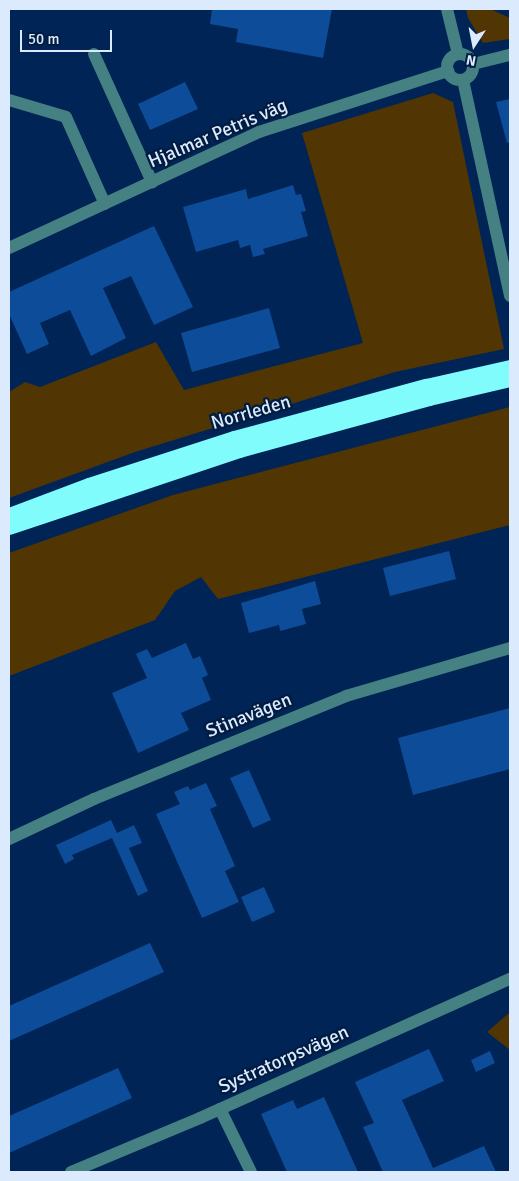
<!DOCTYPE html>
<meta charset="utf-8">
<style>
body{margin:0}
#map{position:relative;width:519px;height:1181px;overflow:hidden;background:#002455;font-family:Signika,sans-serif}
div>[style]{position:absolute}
.green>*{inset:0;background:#513502}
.building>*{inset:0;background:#0c4c98}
.minor>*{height:12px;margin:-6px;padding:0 6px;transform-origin:6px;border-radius:6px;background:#458182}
.minor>.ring{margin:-6px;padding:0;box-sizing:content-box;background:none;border:12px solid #458182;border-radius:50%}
.highway>*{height:15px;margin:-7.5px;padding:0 7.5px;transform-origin:7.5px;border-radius:7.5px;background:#81fcfd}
span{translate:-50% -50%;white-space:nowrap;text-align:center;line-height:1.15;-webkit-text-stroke:4.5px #011c41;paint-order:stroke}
.street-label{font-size:19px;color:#dceafd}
.frame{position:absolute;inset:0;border:10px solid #dceafd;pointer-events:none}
.north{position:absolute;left:449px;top:20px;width:50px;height:50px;-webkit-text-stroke:4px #011c41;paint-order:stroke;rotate:191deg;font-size:14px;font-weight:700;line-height:20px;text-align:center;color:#dceafd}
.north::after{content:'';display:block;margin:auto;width:18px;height:22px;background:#dceafd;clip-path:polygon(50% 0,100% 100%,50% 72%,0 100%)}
.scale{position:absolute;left:20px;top:30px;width:92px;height:22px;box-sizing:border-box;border:2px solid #dceafd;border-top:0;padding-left:6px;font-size:15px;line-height:18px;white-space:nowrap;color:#dceafd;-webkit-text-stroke:4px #011c41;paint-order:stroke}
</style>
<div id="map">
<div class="green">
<div style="clip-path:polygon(466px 9px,490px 9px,510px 18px,510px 39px,483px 43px,468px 18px)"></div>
<div style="clip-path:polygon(433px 93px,453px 102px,504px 349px,395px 372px,135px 452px,9px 498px,9px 392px,25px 382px,40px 387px,156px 342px,184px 390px,363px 343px,302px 133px)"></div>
<div style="clip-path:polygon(510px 407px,510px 525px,218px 599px,201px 577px,175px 591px,155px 620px,9px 676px,9px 553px,173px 495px)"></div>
<div style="clip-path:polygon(510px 1012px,510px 1050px,487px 1032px)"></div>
</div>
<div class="building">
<div style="clip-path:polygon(212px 9px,332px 9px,323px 58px,236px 42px,238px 29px,210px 24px)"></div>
<div style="clip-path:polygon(185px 82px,198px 109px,150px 130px,138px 104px)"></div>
<div style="clip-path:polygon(510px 99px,510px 142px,507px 143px,496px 102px)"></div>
<div style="clip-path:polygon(293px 185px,296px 195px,301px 194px,306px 211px,301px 212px,308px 236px,263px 249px,265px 254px,253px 257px,250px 245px,240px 248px,238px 240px,196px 252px,183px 207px,246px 189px,248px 199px)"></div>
<div style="clip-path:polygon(154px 226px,193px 307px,154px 325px,131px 276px,103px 288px,126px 338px,91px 356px,70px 310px,40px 323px,49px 344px,27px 354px,9px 314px,9px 292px)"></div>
<div style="clip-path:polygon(269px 308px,280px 348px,192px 372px,181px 333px)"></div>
<div style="clip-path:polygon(449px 551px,456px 579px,390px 596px,383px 568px)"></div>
<div style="clip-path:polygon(315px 581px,321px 604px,302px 609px,306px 624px,280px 631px,279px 625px,249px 633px,241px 603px)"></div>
<div style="clip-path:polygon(186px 643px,193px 659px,200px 656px,208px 675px,202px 678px,211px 700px,181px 713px,189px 730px,138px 753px,112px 693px,147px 678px,136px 654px,147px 649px,152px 658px)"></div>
<div style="clip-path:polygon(510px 708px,510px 769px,413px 795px,398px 738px)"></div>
<div style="clip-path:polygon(249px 770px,271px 820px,253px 828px,230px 778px)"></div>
<div style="clip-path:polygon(206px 783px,217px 806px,210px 809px,235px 866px,225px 871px,239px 902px,202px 918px,156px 814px,180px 804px,174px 792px,188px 786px,190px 790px)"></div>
<div style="clip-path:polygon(111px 820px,117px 833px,134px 825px,142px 843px,129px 848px,148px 891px,138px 896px,112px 838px,72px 855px,74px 859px,65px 864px,56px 845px)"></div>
<div style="clip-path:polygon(264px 887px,275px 912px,252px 922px,241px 897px)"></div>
<div style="clip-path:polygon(150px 943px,164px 972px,9px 1041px,9px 1006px)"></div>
<div style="clip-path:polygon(429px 1049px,444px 1081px,402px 1100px,433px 1168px,484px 1146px,496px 1172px,383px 1172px,363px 1127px,374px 1123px,355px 1082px)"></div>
<div style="clip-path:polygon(490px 1051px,495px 1063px,476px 1072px,471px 1060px)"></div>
<div style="clip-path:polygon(118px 1068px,132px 1098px,9px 1153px,9px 1116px)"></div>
<div style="clip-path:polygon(324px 1097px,358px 1172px,287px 1172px,261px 1114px,293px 1100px,297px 1109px)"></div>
</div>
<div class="minor">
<div style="left:447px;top:9px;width:46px;rotate:76.3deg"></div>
<div style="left:94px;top:54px;width:141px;rotate:65.6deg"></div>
<div class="ring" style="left:447px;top:54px;width:14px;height:14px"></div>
<div style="left:473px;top:64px;width:38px;rotate:-14deg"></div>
<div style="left:463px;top:80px;width:221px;rotate:77.7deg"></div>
<div style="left:9px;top:100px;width:59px;rotate:16.6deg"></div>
<div style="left:66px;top:117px;width:95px;rotate:65.9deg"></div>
<div style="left:9px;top:248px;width:276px;rotate:-24.9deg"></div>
<div style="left:259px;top:132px;width:199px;rotate:-17.9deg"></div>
<div style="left:9px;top:839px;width:94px;rotate:-25.2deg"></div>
<div style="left:94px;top:799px;width:272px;rotate:-22.2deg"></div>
<div style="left:346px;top:696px;width:171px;rotate:-16.3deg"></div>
<div style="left:220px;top:1109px;width:70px;rotate:63.8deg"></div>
<div style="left:71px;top:1172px;width:140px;rotate:-22.7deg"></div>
<div style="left:200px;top:1118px;width:340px;rotate:-24.2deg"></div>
</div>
<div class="highway">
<div style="left:9px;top:515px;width:85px;rotate:-20.6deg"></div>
<div style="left:89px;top:485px;width:152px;rotate:-18deg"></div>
<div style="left:234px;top:438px;width:199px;rotate:-15.2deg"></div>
<div style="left:426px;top:386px;width:86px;rotate:-12.7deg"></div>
<div style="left:9px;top:527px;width:243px;rotate:-18.5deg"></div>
<div style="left:239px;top:450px;width:197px;rotate:-15.3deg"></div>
<div style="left:429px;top:398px;width:83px;rotate:-13.2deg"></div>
</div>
<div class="street-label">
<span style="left:218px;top:134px;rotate:-23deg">Hjalmar Petris väg</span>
<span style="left:251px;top:413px;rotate:-16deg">Norrleden</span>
<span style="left:249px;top:716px;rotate:-22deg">Stinavägen</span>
<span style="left:284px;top:1060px;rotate:-24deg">Systratorpsvägen</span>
</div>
<div class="frame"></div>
<div class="north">N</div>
<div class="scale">50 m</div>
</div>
